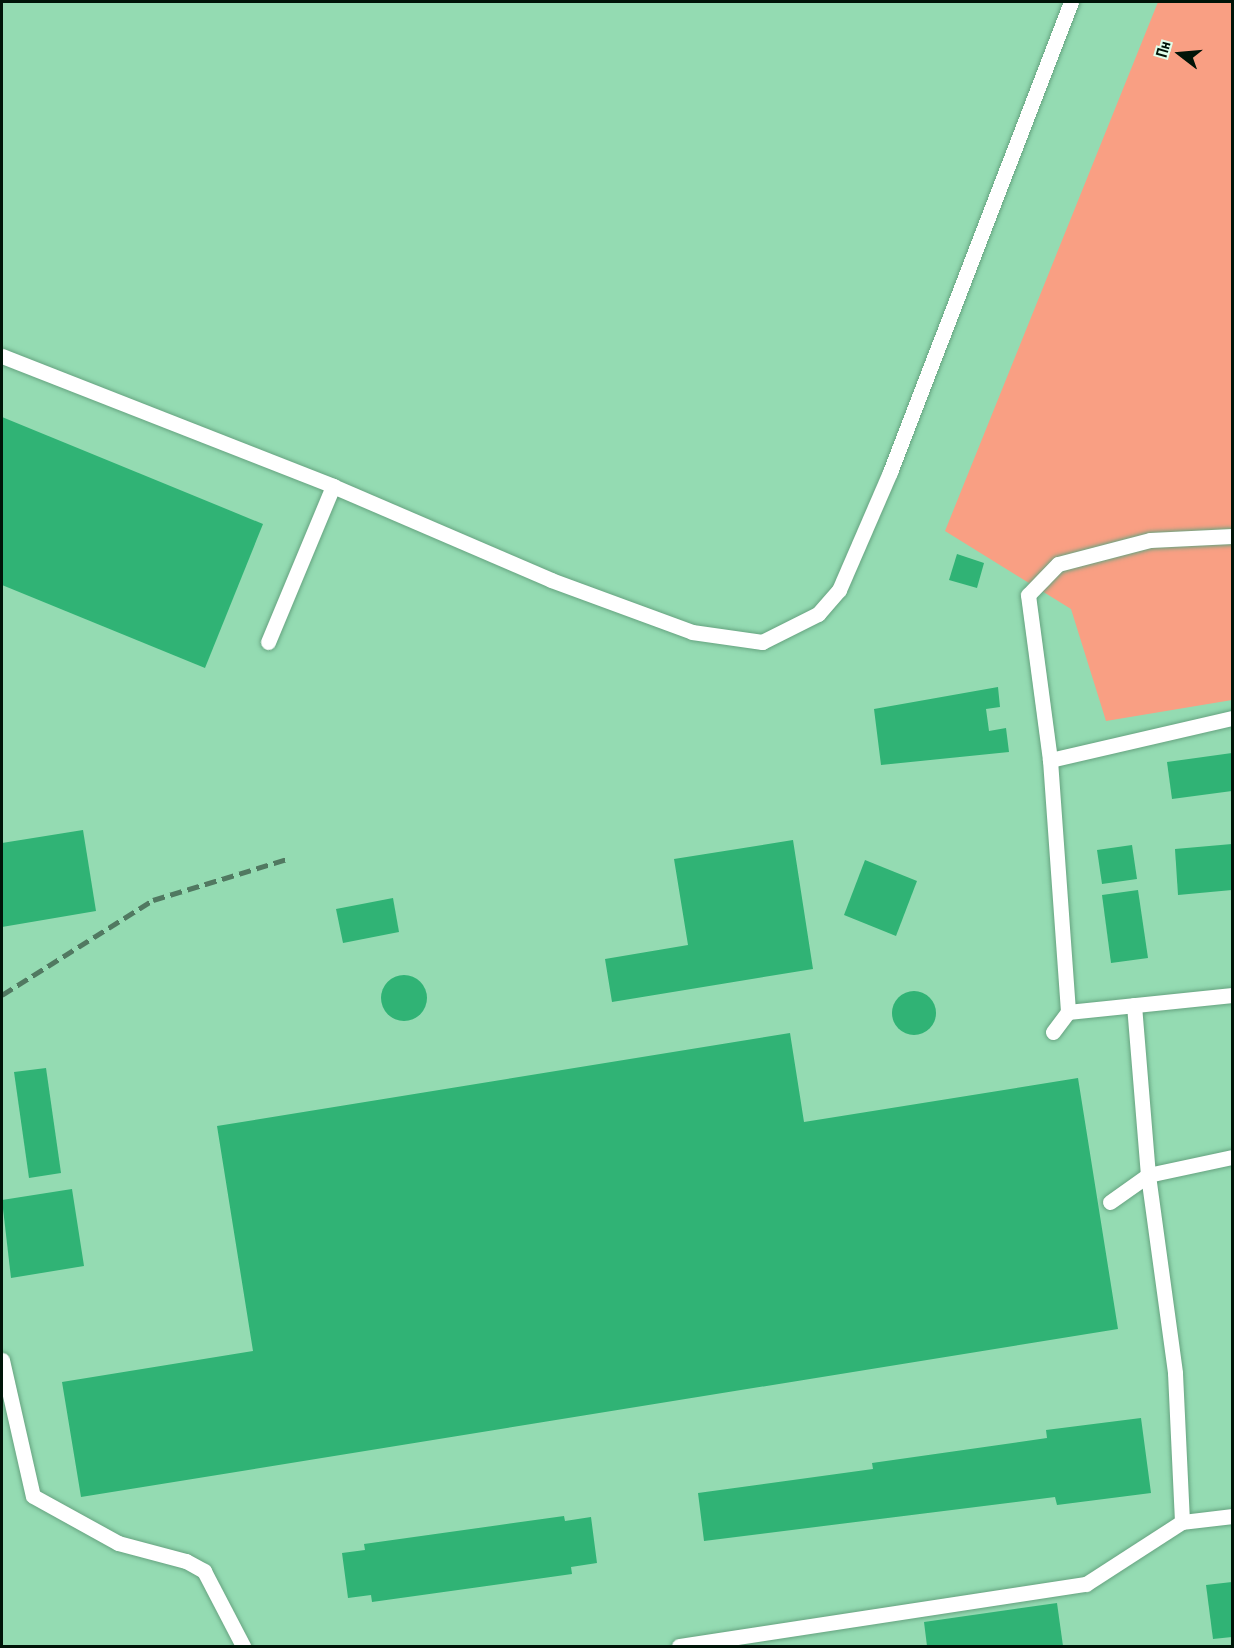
<!DOCTYPE html>
<meta charset="utf-8">
<style>
body{margin:0}
#map{position:relative;width:1234px;height:1648px;overflow:hidden;background:#a7e6c0;font-family:"PT Sans Narrow",sans-serif}
div>[style]{position:absolute}
.built>*{inset:0;background:#94dbb2}
.green>*{inset:0;background:#f99f83}
.building>*{inset:0;background:#30b375}
.round{border-radius:50%}
.roads{filter:drop-shadow(0 0 2px #66a380) drop-shadow(0 0 2px #66a380)}
.service>*{height:15px;margin:-7.5px;padding:0 7.5px;transform-origin:7.5px;border-radius:7.5px;background:#fff}
.rail>*{height:4.5px;margin-top:-2.25px;transform-origin:0;background:repeating-linear-gradient(90deg,#517961 0 12px,transparent 0 18px)}
span{translate:-50% -50%;white-space:nowrap;text-align:center;line-height:1.15;-webkit-text-stroke:5px #e0ffeb;paint-order:stroke}
.frame{position:absolute;inset:0;border:3px solid #001408;pointer-events:none}
.north{position:absolute;left:1150px;top:24px;width:60px;height:60px;-webkit-text-stroke:4px #e0ffeb;paint-order:stroke;rotate:286deg;font-size:16px;font-weight:700;line-height:24px;text-align:center;color:#001408}
.north::after{content:'';display:block;margin:auto;width:21px;height:27px;background:#001408;clip-path:polygon(50% 0,100% 100%,50% 72%,0 100%)}
</style>
<div id="map">
<div class="built">
<div style="clip-path:polygon(2px 2px,1232px 2px,1232px 1646px,2px 1646px)"></div>
</div>
<div class="green">
<div style="clip-path:polygon(1158px 2px,1232px 2px,1232px 700px,1106px 721px,1071px 609px,945px 531px)"></div>
</div>
<div class="building">
<div style="clip-path:polygon(2px 417px,263px 524px,205px 668px,2px 585px)"></div>
<div style="clip-path:polygon(957px 554px,984px 563px,977px 588px,949px 580px)"></div>
<div style="clip-path:polygon(998px 687px,1000px 707px,986px 709px,989px 731px,1006px 728px,1009px 752px,881px 765px,874px 709px)"></div>
<div style="clip-path:polygon(1232px 753px,1232px 791px,1172px 799px,1167px 762px)"></div>
<div style="clip-path:polygon(83px 830px,96px 911px,2px 927px,2px 843px)"></div>
<div style="clip-path:polygon(793px 840px,813px 969px,612px 1002px,605px 959px,688px 945px,674px 859px)"></div>
<div style="clip-path:polygon(1232px 844px,1232px 890px,1178px 895px,1175px 849px)"></div>
<div style="clip-path:polygon(1132px 845px,1137px 879px,1102px 884px,1097px 850px)"></div>
<div style="clip-path:polygon(865px 860px,917px 881px,896px 936px,844px 915px)"></div>
<div style="clip-path:polygon(1138px 890px,1148px 958px,1111px 963px,1102px 895px)"></div>
<div style="clip-path:polygon(393px 898px,399px 932px,343px 943px,336px 909px)"></div>
<div class="round" style="left:381px;top:975px;width:46px;height:46px"></div>
<div class="round" style="left:892px;top:991px;width:44px;height:44px"></div>
<div style="clip-path:polygon(790px 1033px,804px 1122px,1078px 1078px,1118px 1329px,81px 1497px,62px 1382px,253px 1351px,217px 1126px)"></div>
<div style="clip-path:polygon(46px 1068px,61px 1173px,29px 1178px,14px 1072px)"></div>
<div style="clip-path:polygon(72px 1189px,84px 1266px,11px 1278px,2px 1200px)"></div>
<div style="clip-path:polygon(1141px 1418px,1151px 1493px,1057px 1505px,1055px 1497px,704px 1541px,698px 1493px,873px 1469px,872px 1463px,1047px 1438px,1046px 1430px)"></div>
<div style="clip-path:polygon(564px 1516px,565px 1521px,591px 1517px,597px 1563px,571px 1567px,572px 1574px,372px 1602px,371px 1595px,348px 1598px,342px 1553px,365px 1550px,364px 1544px)"></div>
<div style="clip-path:polygon(1232px 1582px,1232px 1637px,1213px 1639px,1206px 1585px)"></div>
<div style="clip-path:polygon(1057px 1603px,1063px 1646px,927px 1646px,924px 1622px)"></div>
</div>
<div class="roads">
<div class="service">
<div style="left:2px;top:356px;width:356px;rotate:21.4deg"></div>
<div style="left:333px;top:486px;width:169px;rotate:112.6deg"></div>
<div style="left:333px;top:486px;width:237px;rotate:23.3deg"></div>
<div style="left:551px;top:580px;width:150px;rotate:20.2deg"></div>
<div style="left:692px;top:632px;width:71px;rotate:8.1deg"></div>
<div style="left:762px;top:642px;width:63px;rotate:-26.6deg"></div>
<div style="left:818px;top:614px;width:32px;rotate:-49deg"></div>
<div style="left:839px;top:590px;width:129px;rotate:-66.6deg"></div>
<div style="left:890px;top:472px;width:504px;rotate:-68.94deg"></div>
<div style="left:1232px;top:536px;width:82px;rotate:177.2deg"></div>
<div style="left:1150px;top:540px;width:95px;rotate:165.4deg"></div>
<div style="left:1058px;top:564px;width:43px;rotate:134.1deg"></div>
<div style="left:1028px;top:595px;width:166px;rotate:82.4deg"></div>
<div style="left:1050px;top:760px;width:187px;rotate:-13deg"></div>
<div style="left:1050px;top:760px;width:253px;rotate:85.9deg"></div>
<div style="left:1068px;top:1012px;width:25px;rotate:127deg"></div>
<div style="left:1134px;top:1005px;width:171px;rotate:85.3deg"></div>
<div style="left:1148px;top:1175px;width:200px;rotate:82.2deg"></div>
<div style="left:1175px;top:1373px;width:149px;rotate:87.3deg"></div>
<div style="left:1182px;top:1522px;width:50px;rotate:-6.8deg"></div>
<div style="left:1068px;top:1012px;width:165px;rotate:-5.9deg"></div>
<div style="left:1110px;top:1202px;width:47px;rotate:-35.4deg"></div>
<div style="left:1148px;top:1175px;width:86px;rotate:-12.1deg"></div>
<div style="left:2px;top:1360px;width:139px;rotate:77.2deg"></div>
<div style="left:33px;top:1496px;width:97px;rotate:28.9deg"></div>
<div style="left:118px;top:1543px;width:70px;rotate:14.8deg"></div>
<div style="left:186px;top:1561px;width:21px;rotate:29deg"></div>
<div style="left:204px;top:1571px;width:85px;rotate:62.5deg"></div>
<div style="left:679px;top:1646px;width:412px;rotate:-8.7deg"></div>
<div style="left:1086px;top:1584px;width:114px;rotate:-32.9deg"></div>
</div>
</div>
<div class="rail">
<div style="left:2px;top:995px;width:178px;rotate:-32.2deg"></div>
<div style="left:153px;top:900px;width:143px;rotate:-17deg"></div>
</div>
<div class="frame"></div>
<div class="north">Пн</div>
</div>
